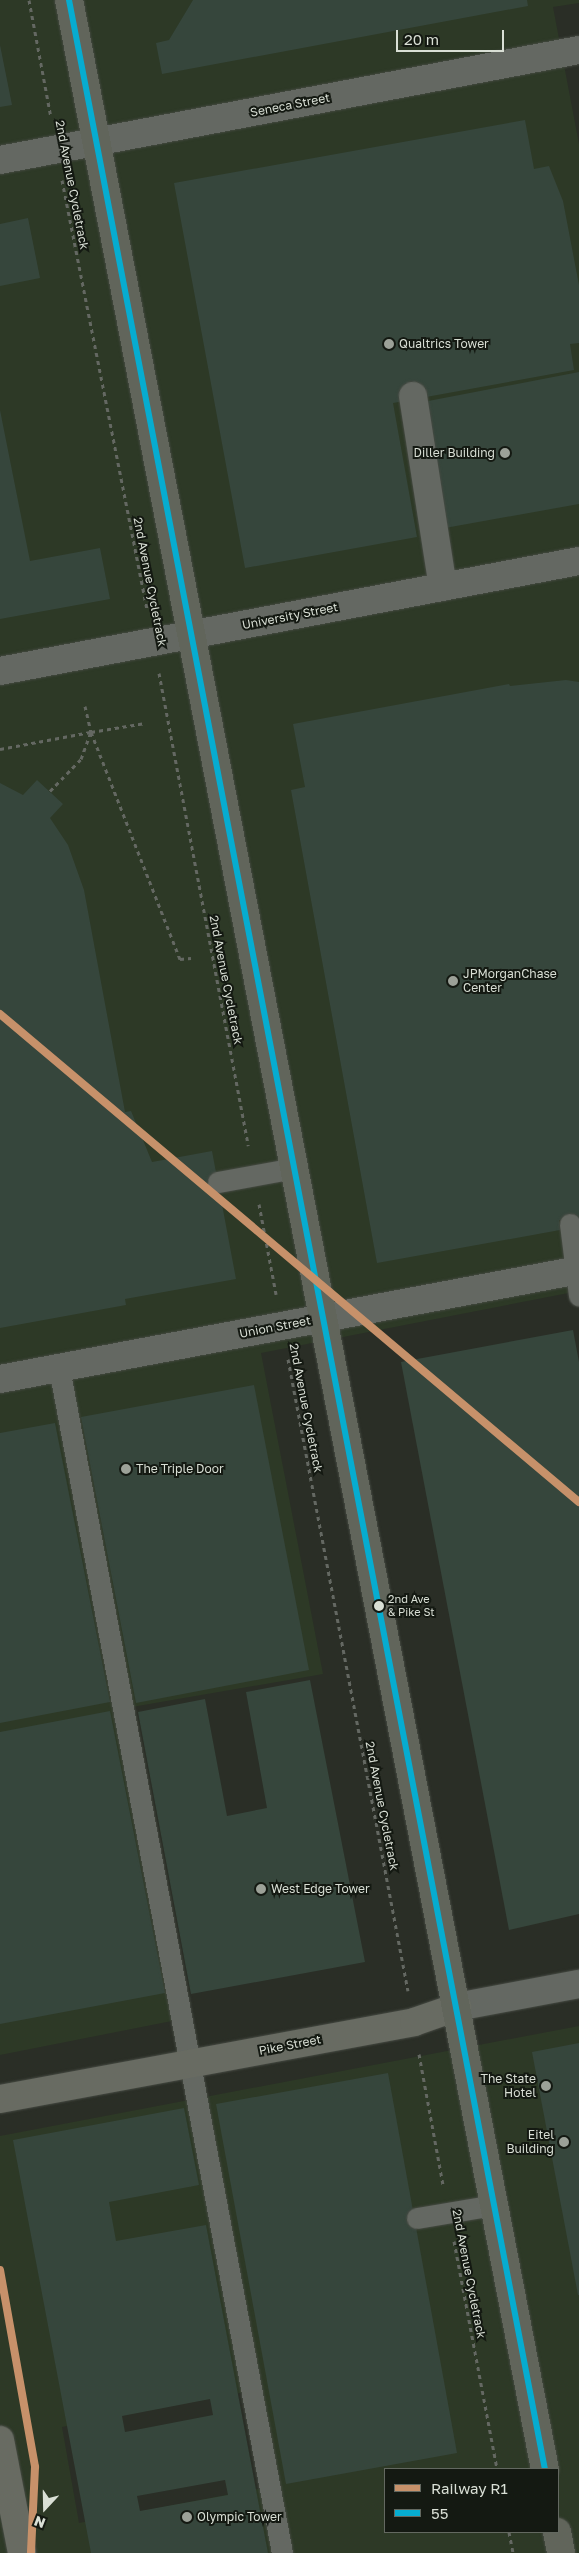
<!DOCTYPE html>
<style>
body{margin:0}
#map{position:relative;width:579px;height:2553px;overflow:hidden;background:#2a2e26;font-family:"Golos Text",sans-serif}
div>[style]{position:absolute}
.built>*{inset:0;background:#2d3926}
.building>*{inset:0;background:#36463c}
.path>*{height:3px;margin-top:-1.5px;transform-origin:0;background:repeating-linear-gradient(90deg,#646862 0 4px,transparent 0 8px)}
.roads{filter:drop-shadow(0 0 1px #464a43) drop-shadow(0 0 1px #464a43)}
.service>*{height:21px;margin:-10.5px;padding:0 10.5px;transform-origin:10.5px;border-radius:10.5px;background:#646862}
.pedestrian>*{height:28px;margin:-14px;padding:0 14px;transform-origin:14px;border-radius:14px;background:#646862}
.minor>*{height:28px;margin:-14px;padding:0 14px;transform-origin:14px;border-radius:14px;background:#646862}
.tertiary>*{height:28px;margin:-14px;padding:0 14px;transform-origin:14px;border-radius:14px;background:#646862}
.secondary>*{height:28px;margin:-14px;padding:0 14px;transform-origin:14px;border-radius:14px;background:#686b62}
.primary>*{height:28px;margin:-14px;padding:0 14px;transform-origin:14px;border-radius:14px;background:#61655b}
.bus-1>*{height:6px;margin:-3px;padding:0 3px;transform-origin:3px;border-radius:3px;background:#06acd0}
.rail-1>*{height:8px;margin:-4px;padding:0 4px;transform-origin:4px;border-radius:4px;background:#c7916a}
.dots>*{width:14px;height:14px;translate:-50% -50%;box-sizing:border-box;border:2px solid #141912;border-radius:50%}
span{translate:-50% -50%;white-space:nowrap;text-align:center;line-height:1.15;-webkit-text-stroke:4px #141912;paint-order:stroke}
.bus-label{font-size:11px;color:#d9dfd5}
.left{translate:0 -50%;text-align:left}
.street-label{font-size:12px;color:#d9dfd5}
.poi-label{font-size:12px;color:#d9dfd5}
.right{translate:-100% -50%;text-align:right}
.legend{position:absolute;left:384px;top:2468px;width:175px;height:65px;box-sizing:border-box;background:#141912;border:1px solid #636860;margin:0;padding:6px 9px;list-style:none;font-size:15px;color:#d9dfd5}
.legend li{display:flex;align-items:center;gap:10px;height:25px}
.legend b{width:25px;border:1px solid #636860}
.north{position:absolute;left:20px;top:2483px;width:50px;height:50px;-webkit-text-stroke:4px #141912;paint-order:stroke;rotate:201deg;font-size:14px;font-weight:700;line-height:20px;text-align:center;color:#d9dfd5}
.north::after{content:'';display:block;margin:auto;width:18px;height:22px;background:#d9dfd5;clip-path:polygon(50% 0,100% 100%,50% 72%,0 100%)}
.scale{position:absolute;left:396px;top:30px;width:108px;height:22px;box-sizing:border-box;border:2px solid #d9dfd5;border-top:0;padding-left:6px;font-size:15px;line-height:18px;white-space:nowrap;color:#d9dfd5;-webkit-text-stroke:4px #141912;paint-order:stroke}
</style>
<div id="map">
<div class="built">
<div style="clip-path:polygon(0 0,579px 0,579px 3px,553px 7px,579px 144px,579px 1291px,261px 1353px,323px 1674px,115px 1710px,172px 2021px,0 2055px)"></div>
<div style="clip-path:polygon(evenodd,579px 2026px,579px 2553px,0 2553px,0 2136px,579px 2026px,245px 2392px,262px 2488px,79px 2523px,62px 2427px,245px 2392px,579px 2026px,385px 2469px,558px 2469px,558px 2532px,385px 2532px,385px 2469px)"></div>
</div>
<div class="building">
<div style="clip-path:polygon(193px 0,527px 0,528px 6px,162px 74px,156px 43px,169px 40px)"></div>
<div style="clip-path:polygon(0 45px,12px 105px,0 107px)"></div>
<div style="clip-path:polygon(525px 120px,534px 169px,549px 166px,563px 201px,579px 285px,579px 343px,570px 344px,574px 370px,393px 403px,417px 537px,245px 568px,174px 183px)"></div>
<div style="clip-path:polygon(28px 218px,40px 278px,0 286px,0 224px)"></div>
<div style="clip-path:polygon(579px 372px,579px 504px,445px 528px,423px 402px)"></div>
<div style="clip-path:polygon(0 410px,30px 561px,100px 548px,110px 599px,0 619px)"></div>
<div style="clip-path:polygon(566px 680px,579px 682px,579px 1222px,559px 1220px,560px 1230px,377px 1263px,291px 790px,305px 787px,293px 724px,509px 684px,510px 686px)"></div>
<div style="clip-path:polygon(37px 780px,63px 804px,50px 818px,68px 845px,84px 890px,125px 1112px,131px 1111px,152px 1162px,212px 1151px,236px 1279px,125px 1299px,126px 1305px,0 1328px,0 783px,23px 795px)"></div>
<div style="clip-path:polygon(573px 1330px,579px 1362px,579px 1914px,509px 1930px,401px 1362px)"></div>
<div style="clip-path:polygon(254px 1385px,309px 1670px,136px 1703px,81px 1417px)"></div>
<div style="clip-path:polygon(55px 1423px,110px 1702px,0 1723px,0 1433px)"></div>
<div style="clip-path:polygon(310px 1680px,365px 1962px,191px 1994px,138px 1712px,205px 1699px,227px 1816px,267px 1808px,246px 1692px)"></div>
<div style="clip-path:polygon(110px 1711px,165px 1993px,0 2024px,0 1732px)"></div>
<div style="clip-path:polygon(579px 2043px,579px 2295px,578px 2295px,532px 2052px)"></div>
<div style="clip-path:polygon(388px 2073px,457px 2453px,286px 2484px,216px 2104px)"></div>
<div style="clip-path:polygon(evenodd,184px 2108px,199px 2185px,109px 2202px,116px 2241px,206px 2225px,268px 2553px,91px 2553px,13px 2140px,184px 2108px,210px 2399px,213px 2415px,125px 2432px,122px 2416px,210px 2399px,184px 2108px,225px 2480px,228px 2495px,140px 2511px,137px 2496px,225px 2480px)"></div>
</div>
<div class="path">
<div style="left:29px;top:0;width:119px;rotate:79.4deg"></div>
<div style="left:62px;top:180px;width:439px;rotate:78.8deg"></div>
<div style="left:159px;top:673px;width:481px;rotate:79.3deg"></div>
<div style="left:85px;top:706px;width:27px;rotate:77deg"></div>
<div style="left:91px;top:732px;width:244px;rotate:68.6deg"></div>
<div style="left:180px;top:959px;width:11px;rotate:-5deg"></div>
<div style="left:0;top:749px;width:92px;rotate:-10.7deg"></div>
<div style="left:50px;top:791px;width:45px;rotate:-45.9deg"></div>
<div style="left:81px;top:759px;width:29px;rotate:-70deg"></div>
<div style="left:91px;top:732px;width:55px;rotate:-9.5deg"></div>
<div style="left:259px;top:1204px;width:92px;rotate:79.3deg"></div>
<div style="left:288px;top:1359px;width:643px;rotate:79.25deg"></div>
<div style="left:419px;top:2054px;width:133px;rotate:79.6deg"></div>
<div style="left:454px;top:2241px;width:232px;rotate:79.3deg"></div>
<div style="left:509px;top:2532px;width:21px;rotate:79deg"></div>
</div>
<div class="roads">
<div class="service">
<div style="left:218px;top:1182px;width:77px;rotate:-10.4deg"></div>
<div style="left:570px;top:1224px;width:72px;rotate:82.8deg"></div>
<div style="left:59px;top:1368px;width:1206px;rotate:79.34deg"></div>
<div style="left:417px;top:2218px;width:78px;rotate:-9.6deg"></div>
</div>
<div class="pedestrian">
<div style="left:413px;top:396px;width:193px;rotate:81.1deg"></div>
</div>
<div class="minor">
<div style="left:457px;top:2007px;width:124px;rotate:-10.7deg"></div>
</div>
<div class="tertiary">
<div style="left:0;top:160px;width:589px;rotate:-10.76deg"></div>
<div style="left:0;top:671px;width:589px;rotate:-10.76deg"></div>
<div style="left:0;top:1379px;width:589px;rotate:-10.66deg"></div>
</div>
<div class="secondary">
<div style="left:0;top:2099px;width:421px;rotate:-10.5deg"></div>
<div style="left:414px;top:2022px;width:46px;rotate:-19.2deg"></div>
<div style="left:0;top:2440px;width:115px;rotate:79deg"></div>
</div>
<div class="primary">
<div style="left:69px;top:0;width:2514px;rotate:79.09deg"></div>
<div style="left:557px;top:2532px;width:21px;rotate:79deg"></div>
</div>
</div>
<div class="bus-1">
<div style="left:69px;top:0;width:2514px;rotate:79.09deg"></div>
</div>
<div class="rail-1">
<div style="left:0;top:1014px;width:757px;rotate:40.13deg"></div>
<div style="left:0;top:2270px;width:200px;rotate:79.9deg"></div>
<div style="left:35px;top:2467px;width:86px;rotate:92.7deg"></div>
</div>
<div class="dots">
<div style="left:389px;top:344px;background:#9ca198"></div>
<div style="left:505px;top:453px;background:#9ca198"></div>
<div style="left:453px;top:981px;background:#9ca198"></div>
<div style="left:126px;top:1469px;background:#9ca198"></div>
<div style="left:379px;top:1606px;background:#d9dfd5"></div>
<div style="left:261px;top:1889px;background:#9ca198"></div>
<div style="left:546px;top:2086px;background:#9ca198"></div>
<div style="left:564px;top:2142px;background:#9ca198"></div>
<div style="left:187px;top:2517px;background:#9ca198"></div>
</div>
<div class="bus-label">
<span class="left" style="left:388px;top:1606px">2nd Ave<br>&amp; Pike St</span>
</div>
<div class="street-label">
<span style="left:290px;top:105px;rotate:-11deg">Seneca Street</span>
<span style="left:72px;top:185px;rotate:79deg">2nd Avenue Cycletrack</span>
<span style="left:150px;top:582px;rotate:79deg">2nd Avenue Cycletrack</span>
<span style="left:290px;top:616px;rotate:-11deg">University Street</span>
<span style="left:226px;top:980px;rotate:79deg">2nd Avenue Cycletrack</span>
<span style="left:275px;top:1327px;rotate:-11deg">Union Street</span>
<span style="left:306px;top:1408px;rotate:79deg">2nd Avenue Cycletrack</span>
<span style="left:382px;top:1806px;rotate:79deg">2nd Avenue Cycletrack</span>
<span style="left:290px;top:2045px;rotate:-11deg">Pike Street</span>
<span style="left:469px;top:2274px;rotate:79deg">2nd Avenue Cycletrack</span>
</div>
<div class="poi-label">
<span class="left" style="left:399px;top:344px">Qualtrics Tower</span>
<span class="right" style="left:495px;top:453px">Diller Building</span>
<span class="left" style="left:463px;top:981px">JPMorganChase<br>Center</span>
<span class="left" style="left:136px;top:1469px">The Triple Door</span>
<span class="left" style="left:271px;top:1889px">West Edge Tower</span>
<span class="right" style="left:536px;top:2086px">The State<br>Hotel</span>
<span class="right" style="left:554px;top:2142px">Eitel<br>Building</span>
<span class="left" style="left:197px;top:2517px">Olympic Tower</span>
</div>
<ul class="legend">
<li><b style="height:6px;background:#c7916a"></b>Railway R1</li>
<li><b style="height:6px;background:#06acd0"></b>55</li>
</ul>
<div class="north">N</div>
<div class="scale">20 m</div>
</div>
